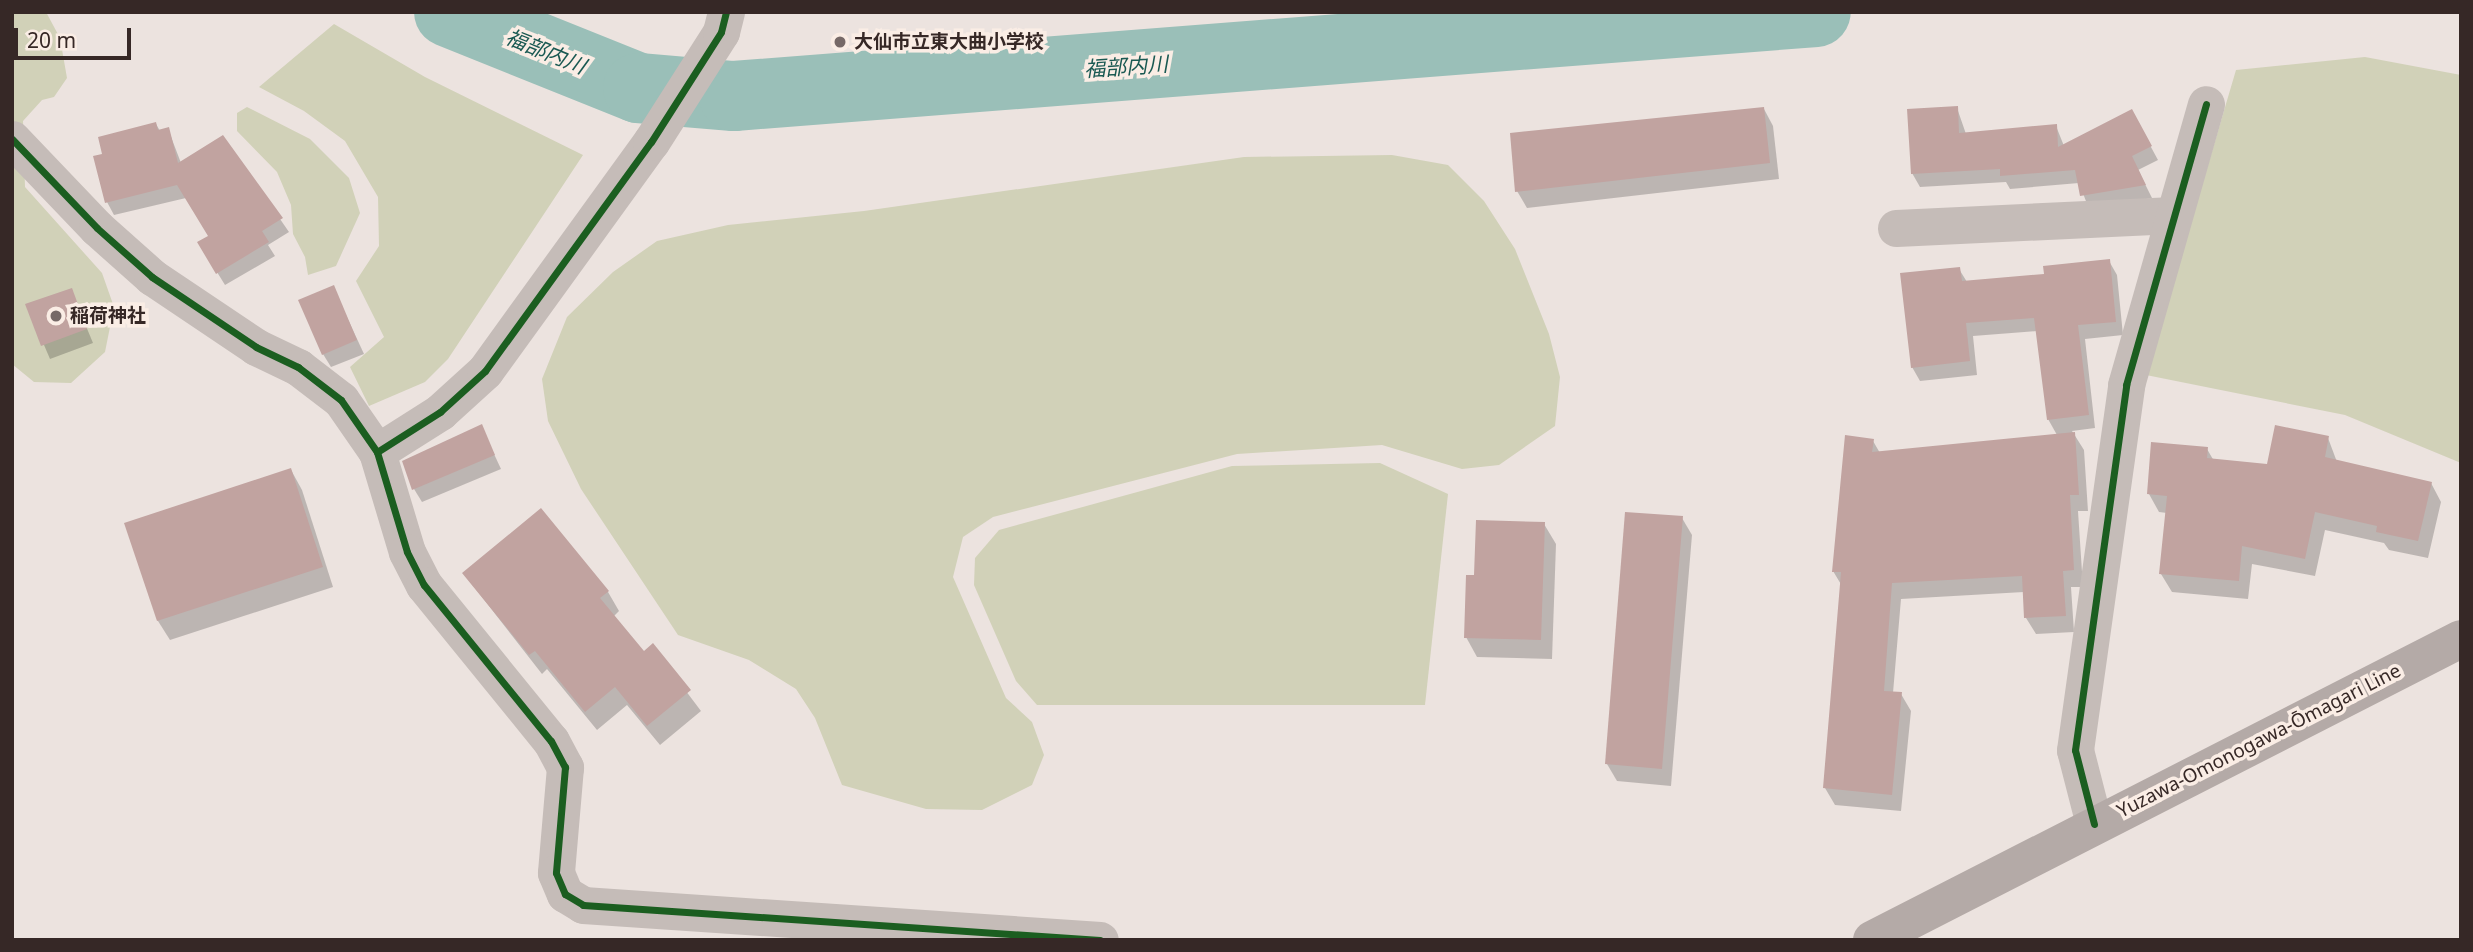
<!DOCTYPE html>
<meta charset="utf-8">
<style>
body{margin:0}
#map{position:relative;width:2473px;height:952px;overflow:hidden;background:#ece3df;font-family:"Noto Sans","Noto Sans JP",sans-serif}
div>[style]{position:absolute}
.green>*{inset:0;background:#d1d1b8}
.shadow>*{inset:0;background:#0003}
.stream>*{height:12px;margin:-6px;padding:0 6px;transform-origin:6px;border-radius:6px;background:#9abfb8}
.river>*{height:70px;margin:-35px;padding:0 35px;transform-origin:35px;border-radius:35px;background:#9abfb8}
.building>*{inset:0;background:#c1a3a0}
.minor>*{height:37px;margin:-18.5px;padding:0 18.5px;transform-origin:18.5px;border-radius:18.5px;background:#c5bcb8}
.major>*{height:38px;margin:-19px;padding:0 19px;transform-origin:19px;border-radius:19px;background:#b4aaa7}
.cycleway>*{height:7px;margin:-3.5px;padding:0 3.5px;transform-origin:3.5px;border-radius:3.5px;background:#1b5e20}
.dots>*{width:19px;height:19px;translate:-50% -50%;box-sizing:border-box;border:4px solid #faede5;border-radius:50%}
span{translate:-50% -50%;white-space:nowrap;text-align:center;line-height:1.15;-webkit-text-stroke:7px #faede5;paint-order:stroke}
.poi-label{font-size:19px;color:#362826;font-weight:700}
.left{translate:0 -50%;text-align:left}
.street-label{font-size:19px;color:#362826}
.water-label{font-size:21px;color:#1a5952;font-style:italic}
.frame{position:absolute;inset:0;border:14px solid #362826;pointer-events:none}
.scale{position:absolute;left:14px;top:28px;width:117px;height:32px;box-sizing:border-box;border:4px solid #362826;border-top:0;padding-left:9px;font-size:21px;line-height:24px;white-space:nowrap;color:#362826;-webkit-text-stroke:5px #faede5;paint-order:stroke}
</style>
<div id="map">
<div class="green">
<div style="clip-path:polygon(12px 12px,46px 12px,60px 38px,67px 78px,54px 97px,42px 100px,23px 121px,25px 187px,102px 273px,114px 307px,105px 352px,71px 383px,34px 382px,12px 364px)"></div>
<div style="clip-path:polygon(334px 24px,425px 77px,583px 155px,448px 359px,425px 382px,369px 406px,350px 367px,384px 337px,356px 281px,379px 246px,378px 197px,345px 141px,304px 111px,259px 87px)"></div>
<div style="clip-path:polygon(2365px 57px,2461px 75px,2461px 463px,2345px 415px,2146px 375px,2236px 70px)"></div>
<div style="clip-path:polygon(247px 107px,310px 139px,349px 178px,360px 213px,336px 266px,308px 275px,305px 257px,293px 234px,291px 205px,277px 172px,237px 131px,237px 113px)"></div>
<div style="clip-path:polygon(1392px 155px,1448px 165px,1484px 201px,1515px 249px,1549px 334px,1560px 377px,1555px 426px,1499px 465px,1462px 469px,1382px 445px,1237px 454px,993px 517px,963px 537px,953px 577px,1006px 698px,1032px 722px,1044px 755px,1032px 785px,982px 810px,926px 809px,842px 785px,815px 718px,796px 689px,749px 660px,678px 635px,581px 489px,548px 421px,542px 379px,567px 317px,613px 272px,657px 241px,728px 225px,864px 211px,1244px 157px)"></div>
<div style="clip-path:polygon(1380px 463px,1448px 494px,1425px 705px,1037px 705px,1016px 681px,974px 585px,975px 558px,999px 530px,1232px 466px)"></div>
</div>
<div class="shadow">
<div style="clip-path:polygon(1957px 108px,1966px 134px,2056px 126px,2064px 146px,2139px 125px,2158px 160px,2138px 170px,2152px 198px,2089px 209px,2079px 183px,2010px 189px,2006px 182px,1920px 187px,1912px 173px)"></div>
<div style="clip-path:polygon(1764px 109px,1773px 126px,1779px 179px,1527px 208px,1517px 191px)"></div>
<div style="clip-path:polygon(156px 124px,160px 131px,168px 129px,181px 163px,223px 137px,289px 232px,268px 245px,275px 256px,225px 285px,199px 243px,210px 237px,186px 198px,114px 215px,107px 202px,104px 155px)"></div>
<div style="clip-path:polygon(2109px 261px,2117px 275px,2123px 335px,2085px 339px,2095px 428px,2072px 431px,2084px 450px,2088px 511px,2078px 511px,2083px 587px,2071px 587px,2074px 632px,2036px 634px,2026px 618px,2024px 592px,1901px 599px,1893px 693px,1901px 694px,1911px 711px,1901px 811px,1835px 805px,1825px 788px,1842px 586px,1833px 571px,1873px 441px,1880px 453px,2057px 435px,2048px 419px,2037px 331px,1973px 336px,1977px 375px,1920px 381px,1912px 367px,1959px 269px,1967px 282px,2046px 276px)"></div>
<div style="clip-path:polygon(333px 287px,364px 354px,331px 367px,323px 354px)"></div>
<div style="clip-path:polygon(71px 290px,93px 343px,50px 359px,27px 305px)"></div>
<div style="clip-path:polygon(481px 426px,501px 469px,422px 502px,414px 489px)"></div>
<div style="clip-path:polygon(2328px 438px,2337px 462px,2431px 483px,2441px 502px,2428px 558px,2389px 550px,2384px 543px,2325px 530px,2315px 576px,2252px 564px,2248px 599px,2172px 592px,2161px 574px,2167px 513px,2159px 512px,2149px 494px,2207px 449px,2214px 461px,2269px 466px)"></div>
<div style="clip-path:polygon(291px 470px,302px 490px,333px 587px,170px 640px,158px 621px,127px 524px)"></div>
<div style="clip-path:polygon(1682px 518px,1692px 535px,1671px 786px,1617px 781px,1607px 764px)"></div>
<div style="clip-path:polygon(1544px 524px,1556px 544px,1552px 659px,1477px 657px,1466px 637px,1476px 577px)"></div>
<div style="clip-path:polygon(464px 574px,608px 592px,619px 611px,613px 617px,643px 653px,652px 646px,701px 711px,660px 745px,627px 705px,597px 730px,547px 669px,542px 674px)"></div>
</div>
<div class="stream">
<div style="left:1533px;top:12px;width:39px;rotate:32deg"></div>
</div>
<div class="river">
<div style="left:449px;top:12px;width:204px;rotate:21.9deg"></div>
<div style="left:638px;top:88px;width:96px;rotate:4.8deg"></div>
<div style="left:734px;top:96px;width:1085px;rotate:-4.44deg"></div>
</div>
<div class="building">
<div style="clip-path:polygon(1958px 106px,1959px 133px,2057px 124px,2058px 147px,2132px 109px,2152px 146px,2132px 156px,2146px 185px,2080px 196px,2075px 170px,2000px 176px,2000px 169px,1911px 174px,1907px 109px)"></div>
<div style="clip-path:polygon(1764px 107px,1770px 163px,1515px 192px,1510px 133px)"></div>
<div style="clip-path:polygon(156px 122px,158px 130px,169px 127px,178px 163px,223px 135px,283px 218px,262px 231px,269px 242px,216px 274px,197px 242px,208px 236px,177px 185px,105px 203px,93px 156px,102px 154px,98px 137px)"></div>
<div style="clip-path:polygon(2110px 259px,2116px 322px,2078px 325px,2089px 415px,2047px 420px,2034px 318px,1966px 323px,1970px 361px,1911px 368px,1900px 273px,1960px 267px,1962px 281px,2044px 274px,2043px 266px)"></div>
<div style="clip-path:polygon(334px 285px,357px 340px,322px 355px,298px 300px)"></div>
<div style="clip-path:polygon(72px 288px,87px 329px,41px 346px,25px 304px)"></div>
<div style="clip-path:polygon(482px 424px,495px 455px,412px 490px,402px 461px)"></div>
<div style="clip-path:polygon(2275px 425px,2329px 436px,2325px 457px,2432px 482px,2418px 541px,2376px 532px,2377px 526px,2315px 512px,2305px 559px,2242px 546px,2239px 581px,2159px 574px,2167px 496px,2147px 494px,2151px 442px,2208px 447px,2207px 458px,2267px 464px)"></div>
<div style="clip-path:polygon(2075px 432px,2079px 495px,2070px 495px,2074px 570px,2063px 571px,2066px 616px,2024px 618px,2022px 576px,1892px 583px,1884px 691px,1902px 692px,1892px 795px,1823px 788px,1841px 572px,1832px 572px,1845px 435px,1874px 439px,1872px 452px)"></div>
<div style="clip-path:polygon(291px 468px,323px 567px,157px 621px,124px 523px)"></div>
<div style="clip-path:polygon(541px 508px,609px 591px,600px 598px,644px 651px,653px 643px,691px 690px,647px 726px,615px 687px,585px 712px,535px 651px,529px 655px,462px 573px)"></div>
<div style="clip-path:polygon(1625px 512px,1683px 516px,1662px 769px,1605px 764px)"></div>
<div style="clip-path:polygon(1476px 520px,1545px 522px,1541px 640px,1464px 638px,1466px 575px,1474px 575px)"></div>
</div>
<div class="minor">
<div style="left:12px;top:139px;width:123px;rotate:46.3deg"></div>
<div style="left:97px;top:228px;width:74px;rotate:41.7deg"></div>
<div style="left:152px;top:277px;width:125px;rotate:33.9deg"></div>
<div style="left:256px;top:347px;width:47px;rotate:25.5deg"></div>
<div style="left:298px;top:367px;width:54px;rotate:37.5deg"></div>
<div style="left:341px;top:400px;width:63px;rotate:55.3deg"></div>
<div style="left:377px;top:452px;width:104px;rotate:73.3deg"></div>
<div style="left:407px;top:552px;width:37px;rotate:63deg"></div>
<div style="left:424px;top:585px;width:201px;rotate:50.9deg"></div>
<div style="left:551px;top:741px;width:30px;rotate:62deg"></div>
<div style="left:565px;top:767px;width:106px;rotate:94.9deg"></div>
<div style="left:556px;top:873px;width:23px;rotate:67deg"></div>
<div style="left:565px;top:894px;width:21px;rotate:31deg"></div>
<div style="left:583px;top:905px;width:518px;rotate:3.87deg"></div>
<div style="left:1896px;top:228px;width:278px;rotate:-2.7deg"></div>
<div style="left:377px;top:452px;width:75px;rotate:-32.4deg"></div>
<div style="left:440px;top:412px;width:61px;rotate:-42.3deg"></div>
<div style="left:485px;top:371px;width:283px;rotate:-54.1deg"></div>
<div style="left:651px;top:142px;width:130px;rotate:-57.5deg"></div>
<div style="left:721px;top:32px;width:21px;rotate:-76deg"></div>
<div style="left:2094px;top:824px;width:76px;rotate:-104.4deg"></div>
<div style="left:2075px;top:750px;width:369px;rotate:-82deg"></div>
<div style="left:2126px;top:385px;width:292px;rotate:-74.1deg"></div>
</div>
<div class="major">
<div style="left:1872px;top:940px;width:661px;rotate:-27.07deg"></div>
</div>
<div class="cycleway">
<div style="left:12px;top:139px;width:123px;rotate:46.3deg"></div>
<div style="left:97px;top:228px;width:74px;rotate:41.7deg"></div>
<div style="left:152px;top:277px;width:125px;rotate:33.9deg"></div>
<div style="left:256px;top:347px;width:47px;rotate:25.5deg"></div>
<div style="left:298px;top:367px;width:54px;rotate:37.5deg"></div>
<div style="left:341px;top:400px;width:63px;rotate:55.3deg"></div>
<div style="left:377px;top:452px;width:104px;rotate:73.3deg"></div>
<div style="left:407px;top:552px;width:37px;rotate:63deg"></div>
<div style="left:424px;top:585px;width:201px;rotate:50.9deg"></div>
<div style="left:551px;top:741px;width:30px;rotate:62deg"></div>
<div style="left:565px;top:767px;width:106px;rotate:94.9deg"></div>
<div style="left:556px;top:873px;width:23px;rotate:67deg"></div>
<div style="left:565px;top:894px;width:21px;rotate:31deg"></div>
<div style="left:583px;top:905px;width:518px;rotate:3.87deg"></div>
<div style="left:377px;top:452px;width:75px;rotate:-32.4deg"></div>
<div style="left:440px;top:412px;width:61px;rotate:-42.3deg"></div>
<div style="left:485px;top:371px;width:283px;rotate:-54.1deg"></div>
<div style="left:651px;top:142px;width:130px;rotate:-57.5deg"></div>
<div style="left:721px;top:32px;width:21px;rotate:-76deg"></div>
<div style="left:2094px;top:824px;width:76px;rotate:-104.4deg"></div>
<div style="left:2075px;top:750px;width:369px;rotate:-82deg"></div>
<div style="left:2126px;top:385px;width:292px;rotate:-74.1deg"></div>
</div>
<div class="dots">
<div style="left:840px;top:42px;background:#766967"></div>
<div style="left:56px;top:316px;background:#766967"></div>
</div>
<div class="poi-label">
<span class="left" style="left:854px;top:42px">大仙市立東大曲小学校</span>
<span class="left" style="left:70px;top:316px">稲荷神社</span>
</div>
<div class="street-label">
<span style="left:2259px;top:741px;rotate:-27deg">Yuzawa-Omonogawa-Ōmagari Line</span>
</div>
<div class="water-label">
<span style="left:546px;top:51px;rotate:22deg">福部内川</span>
<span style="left:1126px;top:66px;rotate:-4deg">福部内川</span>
</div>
<div class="frame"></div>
<div class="scale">20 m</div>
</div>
